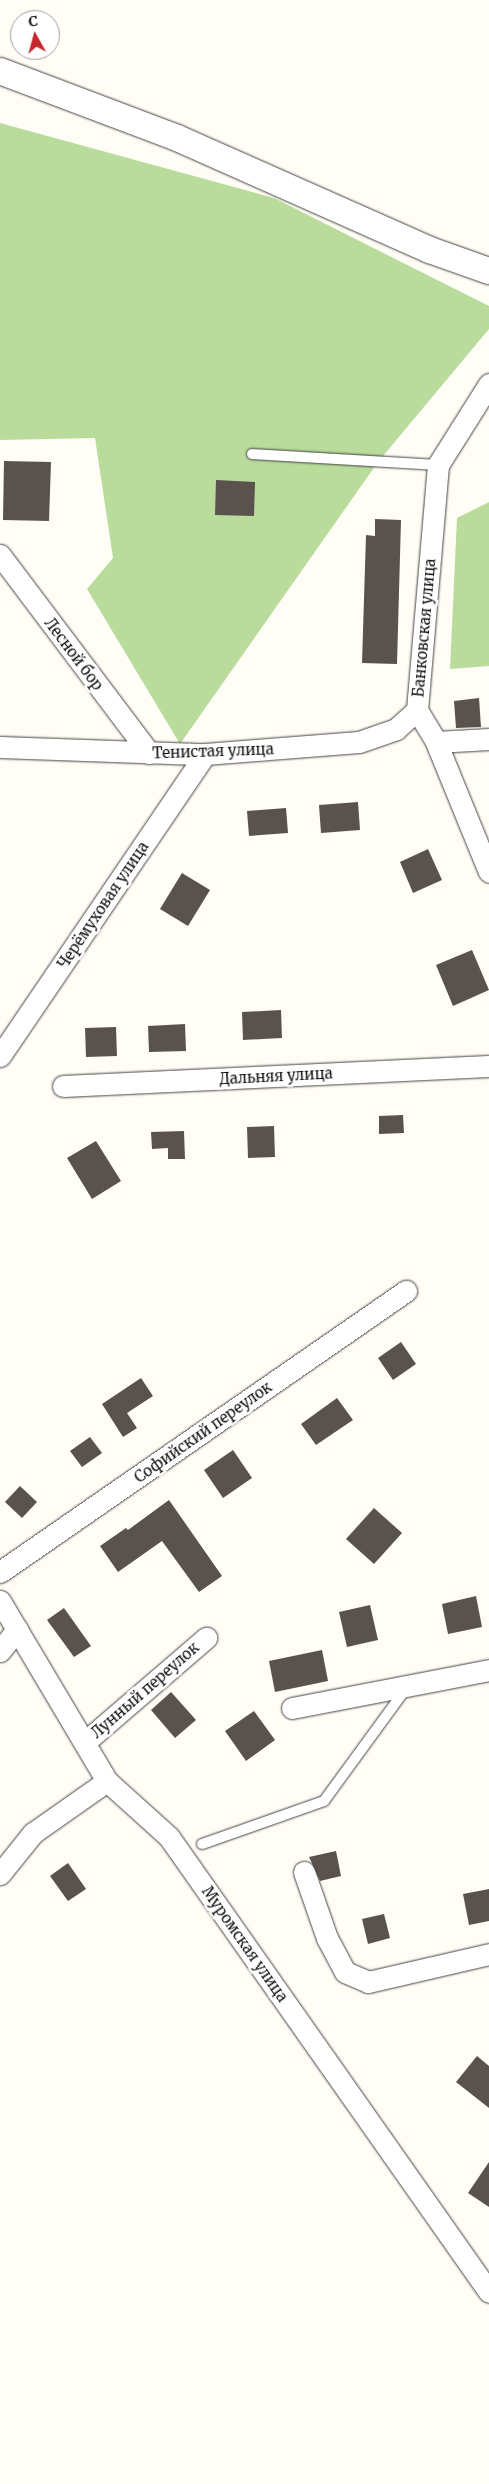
<!DOCTYPE html>
<meta charset="utf-8">
<style>
body{margin:0}
#map{position:relative;width:489px;height:2484px;overflow:hidden;background:#fffdf5;font-family:Merriweather,serif}
div>[style]{position:absolute}
.forest>*{inset:0;background:#b9dc9c}
.building>*{inset:0;background:#5a524d}
.roads{filter:drop-shadow(0 0 1px #444) drop-shadow(0 0 1px #444)}
.service>*{height:10px;margin:-5px;padding:0 5px;transform-origin:5px;border-radius:5px;background:#fff}
.minor>*{height:21px;margin:-10.5px;padding:0 10.5px;transform-origin:10.5px;border-radius:10.5px;background:#fff}
.tertiary>*{height:26px;margin:-13px;padding:0 13px;transform-origin:13px;border-radius:13px;background:#fff}
span{translate:-50% -50%;white-space:nowrap;text-align:center;line-height:1.15;-webkit-text-stroke:5px #fff;paint-order:stroke}
.street-label{font-size:15px;color:#111}
.north{position:absolute;left:10px;top:10px;width:50px;height:50px;box-sizing:border-box;background:#fff;border:1px solid #a0a0a0;border-radius:50%;rotate:353deg;font-size:14px;font-weight:700;line-height:20px;text-align:center;color:#111}
.north::after{content:'';display:block;margin:auto;width:18px;height:22px;background:#c4262e;clip-path:polygon(50% 0,100% 100%,50% 72%,0 100%)}
</style>
<div id="map">
<div class="forest">
<div style="clip-path:polygon(0 123px,274px 198px,489px 306px,489px 329px,378px 462px,180px 744px,87px 589px,113px 558px,95px 438px,0 440px)"></div>
<div style="clip-path:polygon(489px 502px,489px 666px,450px 669px,457px 518px)"></div>
</div>
<div class="building">
<div style="clip-path:polygon(4px 461px,51px 462px,49px 521px,3px 520px)"></div>
<div style="clip-path:polygon(216px 480px,255px 482px,254px 516px,215px 515px)"></div>
<div style="clip-path:polygon(375px 519px,401px 520px,397px 664px,362px 663px,366px 535px,375px 536px)"></div>
<div style="clip-path:polygon(479px 698px,481px 727px,456px 728px,454px 701px)"></div>
<div style="clip-path:polygon(358px 802px,360px 830px,321px 833px,319px 805px)"></div>
<div style="clip-path:polygon(286px 808px,288px 833px,249px 836px,247px 811px)"></div>
<div style="clip-path:polygon(428px 849px,442px 880px,413px 893px,400px 862px)"></div>
<div style="clip-path:polygon(182px 873px,210px 890px,188px 926px,160px 909px)"></div>
<div style="clip-path:polygon(472px 950px,489px 990px,453px 1006px,436px 965px)"></div>
<div style="clip-path:polygon(281px 1010px,282px 1038px,243px 1040px,242px 1012px)"></div>
<div style="clip-path:polygon(185px 1024px,186px 1051px,149px 1052px,148px 1026px)"></div>
<div style="clip-path:polygon(116px 1027px,117px 1056px,86px 1057px,85px 1028px)"></div>
<div style="clip-path:polygon(403px 1115px,404px 1133px,379px 1134px,379px 1116px)"></div>
<div style="clip-path:polygon(274px 1126px,275px 1157px,248px 1158px,247px 1127px)"></div>
<div style="clip-path:polygon(184px 1131px,185px 1159px,168px 1159px,168px 1148px,152px 1149px,151px 1132px)"></div>
<div style="clip-path:polygon(96px 1141px,121px 1181px,92px 1199px,67px 1158px)"></div>
<div style="clip-path:polygon(401px 1342px,416px 1364px,393px 1380px,378px 1358px)"></div>
<div style="clip-path:polygon(141px 1378px,153px 1396px,127px 1413px,137px 1428px,123px 1437px,102px 1404px)"></div>
<div style="clip-path:polygon(337px 1398px,353px 1420px,316px 1445px,301px 1424px)"></div>
<div style="clip-path:polygon(90px 1437px,102px 1453px,82px 1467px,70px 1451px)"></div>
<div style="clip-path:polygon(233px 1450px,252px 1478px,223px 1498px,204px 1470px)"></div>
<div style="clip-path:polygon(20px 1486px,37px 1502px,22px 1518px,5px 1502px)"></div>
<div style="clip-path:polygon(169px 1500px,222px 1576px,199px 1592px,162px 1541px,118px 1572px,100px 1546px,126px 1528px,128px 1530px)"></div>
<div style="clip-path:polygon(374px 1508px,402px 1533px,374px 1564px,346px 1539px)"></div>
<div style="clip-path:polygon(476px 1596px,482px 1627px,448px 1634px,442px 1604px)"></div>
<div style="clip-path:polygon(370px 1605px,378px 1640px,347px 1647px,339px 1612px)"></div>
<div style="clip-path:polygon(64px 1608px,91px 1646px,74px 1657px,47px 1620px)"></div>
<div style="clip-path:polygon(322px 1650px,328px 1681px,275px 1692px,269px 1661px)"></div>
<div style="clip-path:polygon(171px 1692px,196px 1720px,175px 1738px,151px 1710px)"></div>
<div style="clip-path:polygon(254px 1711px,275px 1740px,246px 1761px,225px 1731px)"></div>
<div style="clip-path:polygon(336px 1851px,341px 1876px,320px 1881px,309px 1857px)"></div>
<div style="clip-path:polygon(68px 1863px,86px 1889px,68px 1901px,50px 1876px)"></div>
<div style="clip-path:polygon(489px 1889px,489px 1921px,469px 1925px,463px 1894px)"></div>
<div style="clip-path:polygon(384px 1914px,390px 1938px,368px 1944px,362px 1919px)"></div>
<div style="clip-path:polygon(477px 2056px,489px 2066px,489px 2108px,456px 2082px)"></div>
<div style="clip-path:polygon(489px 2162px,489px 2207px,468px 2193px)"></div>
</div>
<div class="roads">
<div class="service">
<div style="left:252px;top:454px;width:186px;rotate:3.4deg"></div>
<div style="left:202px;top:1844px;width:129px;rotate:-19.4deg"></div>
<div style="left:324px;top:1801px;width:141px;rotate:-53.9deg"></div>
</div>
<div class="minor">
<div style="left:489px;top:384px;width:96px;rotate:122.2deg"></div>
<div style="left:438px;top:465px;width:246px;rotate:94.9deg"></div>
<div style="left:417px;top:710px;width:37px;rotate:59deg"></div>
<div style="left:436px;top:742px;width:140px;rotate:67.8deg"></div>
<div style="left:0;top:555px;width:248px;rotate:53deg"></div>
<div style="left:436px;top:742px;width:53px;rotate:-3.2deg"></div>
<div style="left:0;top:747px;width:205px;rotate:2deg"></div>
<div style="left:205px;top:754px;width:154px;rotate:-4.5deg"></div>
<div style="left:359px;top:742px;width:39px;rotate:-19deg"></div>
<div style="left:396px;top:729px;width:28px;rotate:-42deg"></div>
<div style="left:0;top:1056px;width:365px;rotate:-55.8deg"></div>
<div style="left:63px;top:1086px;width:426px;rotate:-2.7deg"></div>
<div style="left:0;top:1572px;width:494px;rotate:-34.7deg"></div>
<div style="left:0;top:1601px;width:209px;rotate:59.3deg"></div>
<div style="left:107px;top:1781px;width:84px;rotate:42.1deg"></div>
<div style="left:169px;top:1837px;width:556px;rotate:54.88deg"></div>
<div style="left:0;top:1651px;width:28px;rotate:-52deg"></div>
<div style="left:292px;top:1708px;width:201px;rotate:-10.9deg"></div>
<div style="left:85px;top:1742px;width:160px;rotate:-40.7deg"></div>
<div style="left:304px;top:1872px;width:70px;rotate:70.8deg"></div>
<div style="left:327px;top:1938px;width:38px;rotate:62deg"></div>
<div style="left:345px;top:1972px;width:25px;rotate:23deg"></div>
<div style="left:368px;top:1982px;width:124px;rotate:-13deg"></div>
<div style="left:0;top:1874px;width:53px;rotate:-51.2deg"></div>
<div style="left:33px;top:1833px;width:90px;rotate:-35.1deg"></div>
</div>
<div class="tertiary">
<div style="left:0;top:71px;width:189px;rotate:20.7deg"></div>
<div style="left:177px;top:138px;width:277px;rotate:23.9deg"></div>
<div style="left:430px;top:250px;width:63px;rotate:19.6deg"></div>
</div>
</div>
<div class="street-label">
<span style="left:424px;top:628px;rotate:-85deg">Банковская улица</span>
<span style="left:74px;top:654px;rotate:53deg">Лесной бор</span>
<span style="left:213px;top:751px;rotate:-2deg">Тенистая улица</span>
<span style="left:103px;top:905px;rotate:-56deg">Черёмуховая улица</span>
<span style="left:276px;top:1076px;rotate:-3deg">Дальняя улица</span>
<span style="left:203px;top:1432px;rotate:-35deg">Софийский переулок</span>
<span style="left:145px;top:1690px;rotate:-41deg">Лунный переулок</span>
<span style="left:245px;top:1944px;rotate:55deg">Муромская улица</span>
</div>
<div class="north">С</div>
</div>
